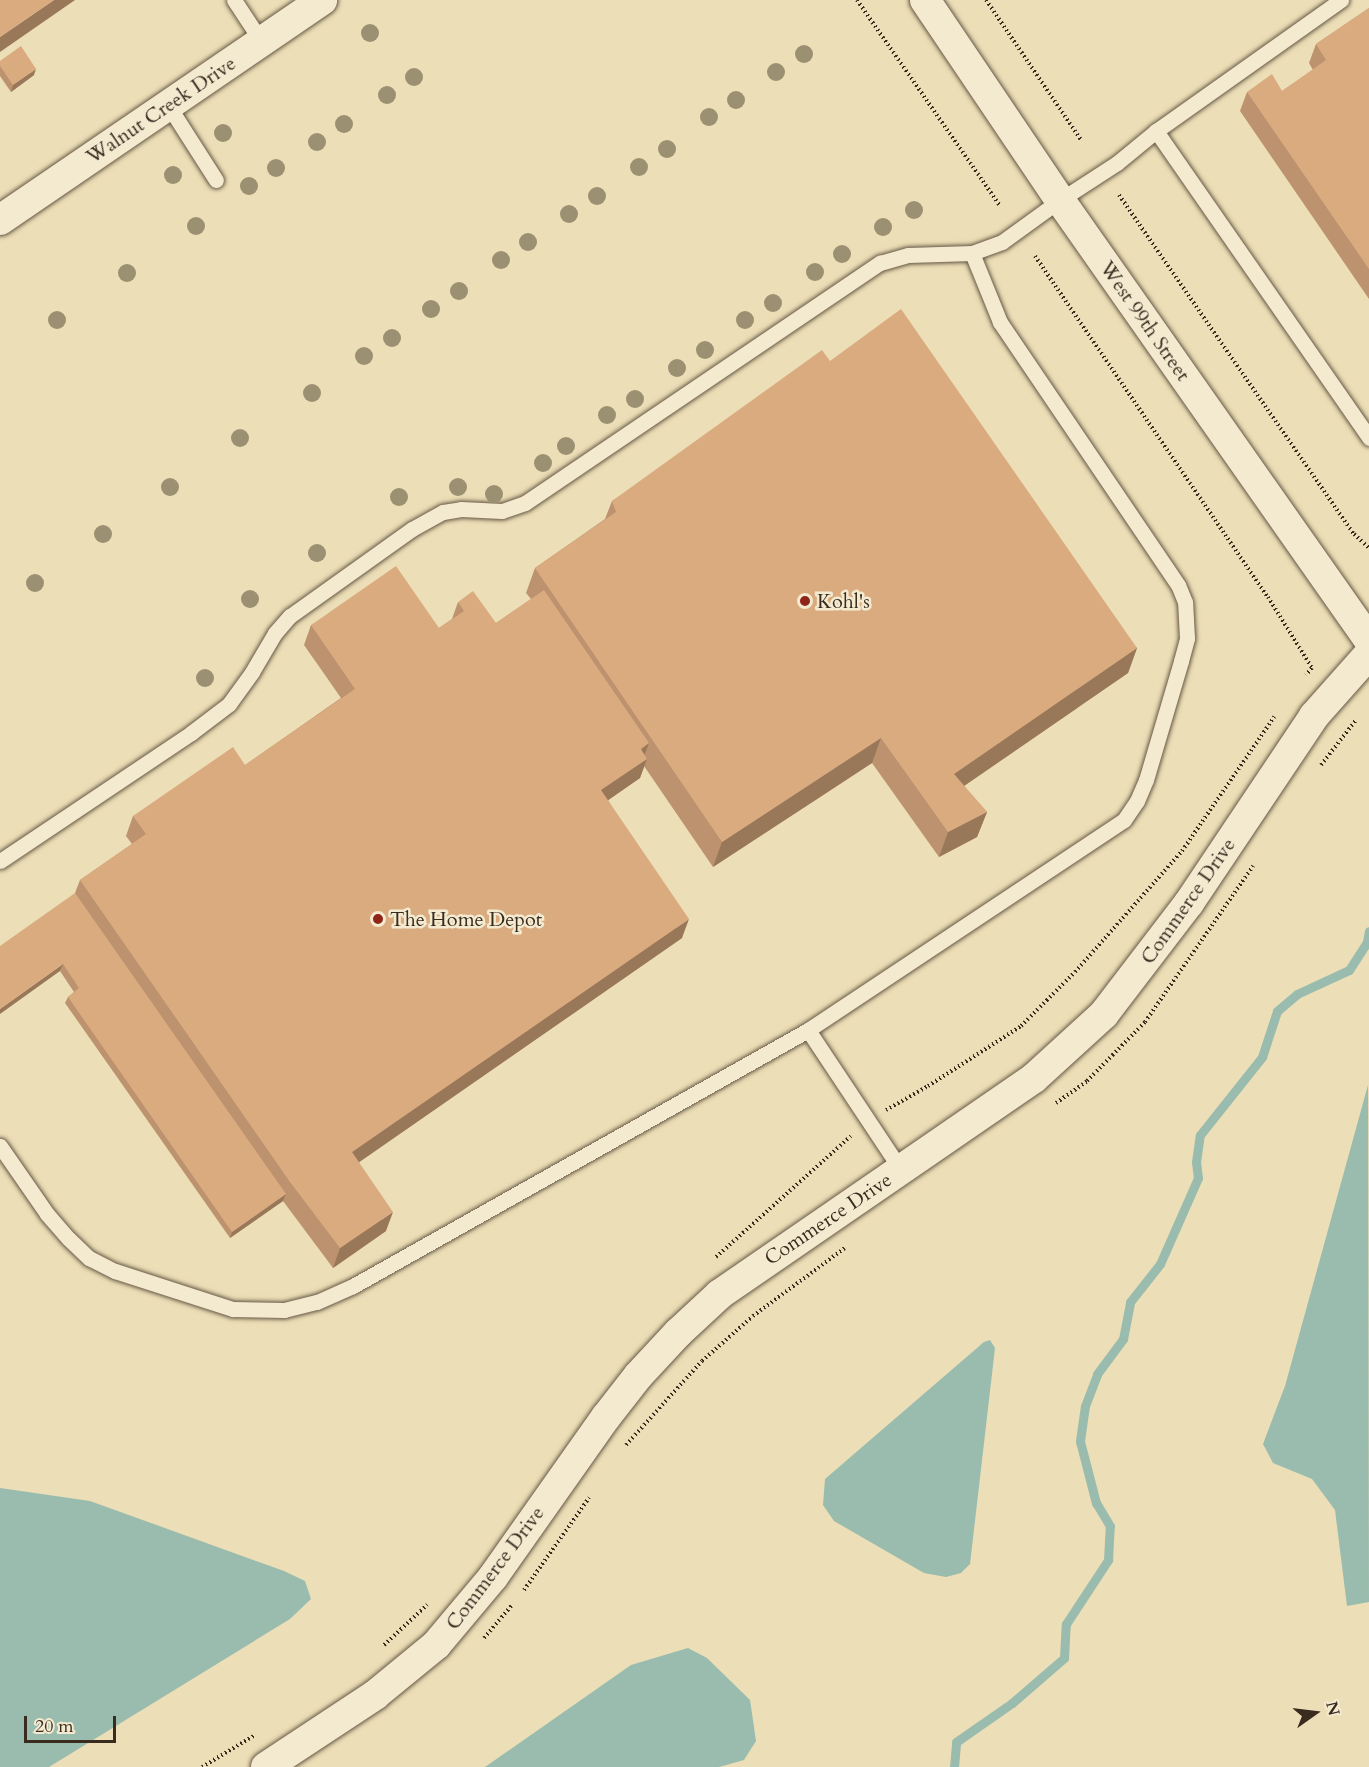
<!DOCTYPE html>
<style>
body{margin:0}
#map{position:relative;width:1369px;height:1767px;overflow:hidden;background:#ecdeb6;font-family:Cardo,serif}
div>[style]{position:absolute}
.water>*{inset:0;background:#99bcaf}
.stream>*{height:9px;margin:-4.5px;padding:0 4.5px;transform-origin:4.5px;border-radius:4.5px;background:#99bcaf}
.path>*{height:4px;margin-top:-2px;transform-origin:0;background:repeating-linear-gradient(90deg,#3a2b1f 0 1.5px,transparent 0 4.5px)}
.roads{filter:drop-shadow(0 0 2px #665845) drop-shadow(0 0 2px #665845)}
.lane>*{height:15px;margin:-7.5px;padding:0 7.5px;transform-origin:7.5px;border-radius:7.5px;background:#f3ead0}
.street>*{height:30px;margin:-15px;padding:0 15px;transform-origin:15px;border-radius:15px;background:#f3ead0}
.trees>*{width:18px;height:18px;margin:-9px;border-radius:50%;background:#9c9072}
.wall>*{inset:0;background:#bc936e}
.shaded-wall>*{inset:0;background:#99785a}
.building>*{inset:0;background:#dbab80}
.dots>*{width:16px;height:16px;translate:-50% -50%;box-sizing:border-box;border:3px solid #f3ead0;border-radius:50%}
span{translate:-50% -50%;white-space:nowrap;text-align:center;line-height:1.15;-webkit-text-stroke:5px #f3ead0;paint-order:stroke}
.street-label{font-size:20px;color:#3a2b1f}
.poi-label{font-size:20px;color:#3a2b1f}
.left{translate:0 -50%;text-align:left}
.north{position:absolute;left:1285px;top:1683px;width:60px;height:60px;-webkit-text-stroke:4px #f3ead0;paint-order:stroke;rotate:76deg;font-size:16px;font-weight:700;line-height:24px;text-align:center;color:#3a2b1f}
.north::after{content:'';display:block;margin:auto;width:21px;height:27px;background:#3a2b1f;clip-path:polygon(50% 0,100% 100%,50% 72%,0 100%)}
.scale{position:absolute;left:24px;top:1716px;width:92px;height:27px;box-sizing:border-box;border:3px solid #3a2b1f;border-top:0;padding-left:8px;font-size:18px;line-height:21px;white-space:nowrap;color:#3a2b1f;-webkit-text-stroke:4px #f3ead0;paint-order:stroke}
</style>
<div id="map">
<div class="water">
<div style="clip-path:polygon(1368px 1085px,1369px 1602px,1347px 1606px,1335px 1510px,1312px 1479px,1273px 1463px,1263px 1444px,1285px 1386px)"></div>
<div style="clip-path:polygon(990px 1340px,995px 1348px,970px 1564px,961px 1573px,946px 1577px,924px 1573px,834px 1521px,823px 1505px,825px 1479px,984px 1342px)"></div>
<div style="clip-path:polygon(0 1488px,90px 1501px,284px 1571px,305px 1581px,311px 1599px,290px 1619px,49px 1767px,0 1767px)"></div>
<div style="clip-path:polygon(688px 1648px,707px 1658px,750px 1700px,756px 1741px,744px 1760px,719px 1767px,485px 1767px,631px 1665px)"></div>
</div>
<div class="stream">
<div style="left:954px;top:1767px;width:25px;rotate:-85deg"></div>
<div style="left:956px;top:1742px;width:68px;rotate:-34.9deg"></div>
<div style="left:1012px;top:1703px;width:69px;rotate:-40.9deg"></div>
<div style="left:1064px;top:1658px;width:34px;rotate:-87deg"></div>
<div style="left:1066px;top:1624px;width:77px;rotate:-56.7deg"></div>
<div style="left:1108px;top:1560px;width:34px;rotate:-87deg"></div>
<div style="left:1110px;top:1526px;width:27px;rotate:-121deg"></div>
<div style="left:1096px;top:1503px;width:64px;rotate:-104.5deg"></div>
<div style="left:1080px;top:1441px;width:35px;rotate:-82deg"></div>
<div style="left:1085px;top:1406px;width:34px;rotate:-69deg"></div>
<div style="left:1097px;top:1374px;width:44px;rotate:-53.4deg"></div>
<div style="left:1123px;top:1339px;width:38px;rotate:-79deg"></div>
<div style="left:1130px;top:1302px;width:48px;rotate:-51.7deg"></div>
<div style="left:1160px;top:1264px;width:94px;rotate:-66.2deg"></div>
<div style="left:1198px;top:1178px;width:16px;rotate:-97deg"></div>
<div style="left:1196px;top:1162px;width:27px;rotate:-82deg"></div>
<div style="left:1200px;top:1135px;width:100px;rotate:-51.5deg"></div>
<div style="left:1262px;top:1057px;width:48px;rotate:-71.9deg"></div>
<div style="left:1277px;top:1011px;width:26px;rotate:-40deg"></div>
<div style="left:1297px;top:994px;width:57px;rotate:-24.8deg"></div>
<div style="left:1349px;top:970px;width:33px;rotate:-57deg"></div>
<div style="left:1367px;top:942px;width:11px;rotate:-80deg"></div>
</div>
<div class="path">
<div style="left:857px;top:0;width:251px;rotate:55.2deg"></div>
<div style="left:986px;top:0;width:169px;rotate:55.8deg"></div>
<div style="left:1119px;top:195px;width:412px;rotate:55.3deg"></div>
<div style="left:1354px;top:534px;width:21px;rotate:43deg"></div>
<div style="left:1035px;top:256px;width:413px;rotate:55.7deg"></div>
<div style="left:1268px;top:597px;width:84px;rotate:58.2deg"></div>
<div style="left:1312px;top:668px;width:9px;rotate:131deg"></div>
<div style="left:1321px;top:765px;width:57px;rotate:-52.1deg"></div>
<div style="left:1056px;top:1103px;width:38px;rotate:-35deg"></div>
<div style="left:1087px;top:1081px;width:83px;rotate:-45.5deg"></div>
<div style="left:1145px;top:1022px;width:190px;rotate:-55.3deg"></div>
<div style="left:886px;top:1110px;width:48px;rotate:-29.7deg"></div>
<div style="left:928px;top:1086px;width:111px;rotate:-32.8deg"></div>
<div style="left:1021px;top:1026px;width:76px;rotate:-45deg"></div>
<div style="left:1075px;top:972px;width:162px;rotate:-48.5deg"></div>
<div style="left:1182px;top:851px;width:163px;rotate:-55.5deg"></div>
<div style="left:716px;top:1257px;width:181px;rotate:-41.9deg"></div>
<div style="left:626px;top:1445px;width:113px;rotate:-47.9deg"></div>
<div style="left:702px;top:1361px;width:68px;rotate:-41.4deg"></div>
<div style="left:753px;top:1316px;width:114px;rotate:-36.5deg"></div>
<div style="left:524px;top:1590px;width:113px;rotate:-54.8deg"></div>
<div style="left:484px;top:1638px;width:43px;rotate:-49.7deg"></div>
<div style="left:384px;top:1645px;width:59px;rotate:-42.9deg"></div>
<div style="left:202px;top:1767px;width:62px;rotate:-31.1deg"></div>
</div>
<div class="roads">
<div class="lane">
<div style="left:234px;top:0;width:49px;rotate:56.6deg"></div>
<div style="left:168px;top:105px;width:89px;rotate:57.4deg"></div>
<div style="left:1156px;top:131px;width:374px;rotate:55.2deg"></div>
<div style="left:0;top:861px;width:230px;rotate:-33.8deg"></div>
<div style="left:191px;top:733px;width:48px;rotate:-37.3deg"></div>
<div style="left:229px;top:704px;width:39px;rotate:-54deg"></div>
<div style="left:252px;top:672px;width:45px;rotate:-59.5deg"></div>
<div style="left:275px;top:633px;width:23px;rotate:-49deg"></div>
<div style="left:290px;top:616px;width:150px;rotate:-35.5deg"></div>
<div style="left:412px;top:529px;width:35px;rotate:-29deg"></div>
<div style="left:443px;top:512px;width:18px;rotate:-9deg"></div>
<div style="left:461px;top:509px;width:41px;rotate:2.8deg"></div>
<div style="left:502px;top:511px;width:24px;rotate:-19deg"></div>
<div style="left:525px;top:503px;width:429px;rotate:-34.1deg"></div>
<div style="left:880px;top:263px;width:29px;rotate:-16deg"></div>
<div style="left:908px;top:255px;width:64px;rotate:-1.8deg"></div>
<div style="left:972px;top:253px;width:32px;rotate:-20deg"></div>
<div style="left:1002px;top:242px;width:72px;rotate:-35.9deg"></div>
<div style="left:1060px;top:200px;width:68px;rotate:-33deg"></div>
<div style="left:1117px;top:163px;width:50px;rotate:-39.4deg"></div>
<div style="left:1156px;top:131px;width:227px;rotate:-35.3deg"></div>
<div style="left:808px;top:1030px;width:168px;rotate:56.4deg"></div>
<div style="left:0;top:1146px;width:83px;rotate:55.3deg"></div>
<div style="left:47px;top:1214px;width:33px;rotate:49deg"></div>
<div style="left:69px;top:1239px;width:28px;rotate:44deg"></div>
<div style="left:89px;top:1258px;width:29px;rotate:27deg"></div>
<div style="left:115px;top:1271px;width:124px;rotate:17.9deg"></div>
<div style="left:233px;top:1309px;width:51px;rotate:1.1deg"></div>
<div style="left:284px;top:1310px;width:34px;rotate:-14deg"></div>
<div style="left:317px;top:1302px;width:39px;rotate:-24deg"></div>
<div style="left:353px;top:1286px;width:522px;rotate:-29.36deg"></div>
<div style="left:808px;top:1030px;width:379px;rotate:-33.6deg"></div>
<div style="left:1124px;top:820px;width:23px;rotate:-56deg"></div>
<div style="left:1137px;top:801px;width:23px;rotate:-67deg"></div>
<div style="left:1146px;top:780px;width:124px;rotate:-73.6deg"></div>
<div style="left:1181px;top:661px;width:24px;rotate:-75deg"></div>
<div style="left:1187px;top:638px;width:36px;rotate:-93deg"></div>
<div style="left:1185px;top:602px;width:18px;rotate:-112deg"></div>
<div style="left:1178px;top:585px;width:318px;rotate:-124.1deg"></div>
<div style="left:1000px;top:322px;width:74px;rotate:-112.1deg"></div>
</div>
<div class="street">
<div style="left:925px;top:0;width:241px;rotate:56deg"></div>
<div style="left:1060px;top:200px;width:538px;rotate:54.92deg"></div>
<div style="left:0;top:220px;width:390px;rotate:-34.3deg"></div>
<div style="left:266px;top:1767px;width:131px;rotate:-33.4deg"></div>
<div style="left:375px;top:1695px;width:79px;rotate:-39.3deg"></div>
<div style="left:436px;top:1645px;width:89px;rotate:-50deg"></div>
<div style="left:493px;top:1577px;width:196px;rotate:-54.8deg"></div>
<div style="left:606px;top:1417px;width:52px;rotate:-52deg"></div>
<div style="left:638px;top:1376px;width:59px;rotate:-47.1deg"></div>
<div style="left:678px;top:1333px;width:57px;rotate:-42.9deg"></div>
<div style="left:720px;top:1294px;width:381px;rotate:-34.5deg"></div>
<div style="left:1034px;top:1078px;width:95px;rotate:-42.4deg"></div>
<div style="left:1104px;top:1014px;width:140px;rotate:-52.6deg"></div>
<div style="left:1189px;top:903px;width:225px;rotate:-56.2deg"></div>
<div style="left:1314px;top:716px;width:83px;rotate:-48.4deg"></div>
</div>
</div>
<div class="trees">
<div style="left:370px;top:33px"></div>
<div style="left:804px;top:54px"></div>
<div style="left:776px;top:72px"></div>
<div style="left:414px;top:77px"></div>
<div style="left:387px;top:95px"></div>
<div style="left:736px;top:100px"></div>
<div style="left:709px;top:117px"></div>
<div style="left:344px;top:124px"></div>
<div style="left:223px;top:133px"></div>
<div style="left:317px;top:142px"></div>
<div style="left:667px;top:149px"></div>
<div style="left:639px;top:167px"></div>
<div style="left:276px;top:168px"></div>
<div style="left:173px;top:175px"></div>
<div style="left:249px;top:186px"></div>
<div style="left:597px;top:196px"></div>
<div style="left:914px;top:210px"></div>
<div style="left:569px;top:214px"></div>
<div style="left:196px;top:226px"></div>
<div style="left:883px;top:227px"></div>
<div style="left:528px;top:242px"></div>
<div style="left:842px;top:254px"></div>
<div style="left:501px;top:260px"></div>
<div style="left:815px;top:272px"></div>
<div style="left:127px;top:273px"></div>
<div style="left:459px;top:291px"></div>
<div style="left:773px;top:303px"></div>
<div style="left:431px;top:309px"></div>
<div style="left:57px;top:320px"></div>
<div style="left:745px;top:320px"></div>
<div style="left:392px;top:338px"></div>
<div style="left:705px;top:350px"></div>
<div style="left:364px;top:356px"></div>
<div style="left:677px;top:368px"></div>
<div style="left:312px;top:393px"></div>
<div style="left:635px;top:399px"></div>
<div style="left:607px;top:415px"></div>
<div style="left:240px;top:438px"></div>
<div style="left:566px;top:446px"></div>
<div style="left:543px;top:463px"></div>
<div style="left:170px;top:487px"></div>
<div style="left:458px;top:487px"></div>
<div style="left:494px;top:494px"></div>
<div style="left:399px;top:497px"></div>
<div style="left:103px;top:534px"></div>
<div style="left:317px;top:553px"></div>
<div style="left:35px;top:583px"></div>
<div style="left:250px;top:599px"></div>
<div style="left:205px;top:678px"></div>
</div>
<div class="wall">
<div style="clip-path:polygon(1369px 8px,1369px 299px,1240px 111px,1247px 92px,1282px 91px,1313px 70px,1309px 63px,1316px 44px)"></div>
<div style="clip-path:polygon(0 61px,34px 75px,11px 92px,0 76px)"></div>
<div style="clip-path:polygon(830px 361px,1137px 648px,1128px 673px,964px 786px,987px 812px,977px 837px,939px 857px,872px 763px,713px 867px,644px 766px,640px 778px,608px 800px,682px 938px,359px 1162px,386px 1231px,333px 1268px,283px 1201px,230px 1238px,65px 1003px,68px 997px,74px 992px,60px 971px,75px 893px,80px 880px,132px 844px,126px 836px,133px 816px,245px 765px,341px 698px,304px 645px,311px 625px,439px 628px,452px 619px,458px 602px,496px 623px,531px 599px,526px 593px,535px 568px,605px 519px,612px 501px)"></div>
</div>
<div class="shaded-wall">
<div style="clip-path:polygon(54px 0,75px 0,0 52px,0 37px)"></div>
<div style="clip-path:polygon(36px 69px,34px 75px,11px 92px,13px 85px)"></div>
<div style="clip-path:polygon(1137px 648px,1128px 673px,945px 799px,954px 774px)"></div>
<div style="clip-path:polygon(881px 738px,872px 763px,713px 867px,722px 842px)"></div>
<div style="clip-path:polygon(649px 743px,642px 762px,647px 759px,640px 778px,594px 810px,601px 790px,641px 749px)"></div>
<div style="clip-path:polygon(987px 812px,977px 837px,939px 857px,948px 832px)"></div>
<div style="clip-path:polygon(689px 919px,682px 938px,345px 1172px,352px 1152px)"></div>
<div style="clip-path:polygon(63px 964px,60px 971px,0 1014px,0 1009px)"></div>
<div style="clip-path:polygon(286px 1194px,283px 1201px,230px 1238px,232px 1232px)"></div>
<div style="clip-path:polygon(393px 1212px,386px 1231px,333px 1268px,340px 1248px)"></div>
</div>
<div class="building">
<div style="clip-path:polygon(0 0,54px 0,0 37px)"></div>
<div style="clip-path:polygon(1369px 8px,1369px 269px,1247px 92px,1272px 74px,1282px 91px,1326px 60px,1316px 44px)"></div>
<div style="clip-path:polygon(21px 46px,36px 69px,13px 85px,0 66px,0 61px)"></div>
<div style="clip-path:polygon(901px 309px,1137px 648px,954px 774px,987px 812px,948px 832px,881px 738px,722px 842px,535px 568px,616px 512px,612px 501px,822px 350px,830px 361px)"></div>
<div style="clip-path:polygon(396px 566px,439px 628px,464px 611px,458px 602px,473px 591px,496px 623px,544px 590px,649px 743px,641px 749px,647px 759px,601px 790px,689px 919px,352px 1152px,393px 1212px,340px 1248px,290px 1182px,80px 880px,146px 834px,133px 816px,233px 747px,245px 765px,355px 689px,311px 625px)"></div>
<div style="clip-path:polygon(75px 893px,286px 1194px,232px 1232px,68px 997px,79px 988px,63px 964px,0 1009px,0 946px)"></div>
</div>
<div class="dots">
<div style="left:805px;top:601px;background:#8f2418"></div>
<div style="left:378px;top:919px;background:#8f2418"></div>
</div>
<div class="street-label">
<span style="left:161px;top:110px;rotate:-34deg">Walnut Creek Drive</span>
<span style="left:1145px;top:321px;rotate:55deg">West 99th Street</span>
<span style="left:1188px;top:901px;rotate:-55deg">Commerce Drive</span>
<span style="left:828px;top:1219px;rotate:-34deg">Commerce Drive</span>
<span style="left:495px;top:1568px;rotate:-53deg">Commerce Drive</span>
</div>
<div class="poi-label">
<span class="left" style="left:817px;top:601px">Kohl's</span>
<span class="left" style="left:390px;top:919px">The Home Depot</span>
</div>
<div class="north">N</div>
<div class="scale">20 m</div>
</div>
